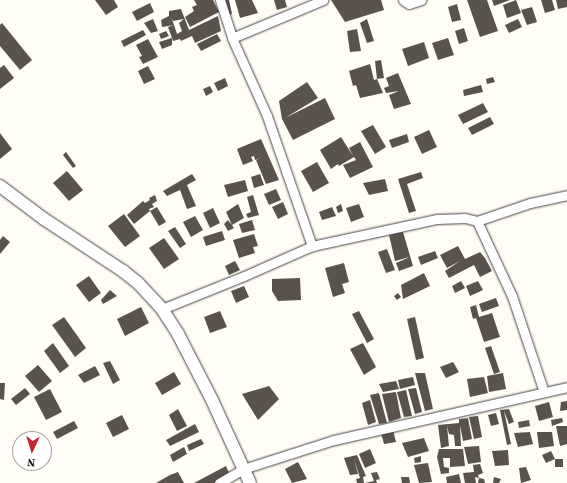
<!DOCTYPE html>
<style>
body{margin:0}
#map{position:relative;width:567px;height:483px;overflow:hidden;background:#fffdf5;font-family:"Source Serif 4",serif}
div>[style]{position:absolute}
.building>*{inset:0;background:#5a524d}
.roads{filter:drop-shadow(0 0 1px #444) drop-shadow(0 0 1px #444)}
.minor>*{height:9px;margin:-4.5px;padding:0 4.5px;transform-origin:4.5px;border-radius:4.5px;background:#fff}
.tertiary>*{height:12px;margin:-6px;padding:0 6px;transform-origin:6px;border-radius:6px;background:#fff}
span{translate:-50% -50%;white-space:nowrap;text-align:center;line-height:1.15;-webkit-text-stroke:4px #fff;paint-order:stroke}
.north{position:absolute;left:12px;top:431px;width:40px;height:40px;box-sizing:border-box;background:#fff;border:1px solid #a0a0a0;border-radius:50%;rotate:184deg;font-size:11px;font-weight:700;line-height:16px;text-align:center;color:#111}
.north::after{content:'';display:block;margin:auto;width:14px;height:18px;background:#c4262e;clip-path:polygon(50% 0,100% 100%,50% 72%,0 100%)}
</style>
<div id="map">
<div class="building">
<div style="clip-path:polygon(95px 0,114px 0,118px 7px,106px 15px)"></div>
<div style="clip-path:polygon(194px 0,213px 0,219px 12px,190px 27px,185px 17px,194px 11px,192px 7px,197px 5px)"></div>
<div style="clip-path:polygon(223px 0,229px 0,232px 14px,227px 15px)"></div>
<div style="clip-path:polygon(235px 0,252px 0,258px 13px,240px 18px)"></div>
<div style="clip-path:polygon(274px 0,285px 0,287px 7px,277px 10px)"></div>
<div style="clip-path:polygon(331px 0,381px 0,384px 10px,345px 22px)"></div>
<div style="clip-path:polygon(467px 0,487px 0,498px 31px,480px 37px)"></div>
<div style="clip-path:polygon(492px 0,510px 0,494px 6px)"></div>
<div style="clip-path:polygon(516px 0,521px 13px,507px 18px,503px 5px)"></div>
<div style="clip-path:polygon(541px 0,552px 0,555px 10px,545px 13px)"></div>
<div style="clip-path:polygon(556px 0,567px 0,567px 7px,558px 9px)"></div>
<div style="clip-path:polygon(150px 3px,154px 12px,137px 21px,132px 12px)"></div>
<div style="clip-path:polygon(457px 4px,461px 20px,452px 22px,448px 7px)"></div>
<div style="clip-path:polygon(532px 7px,537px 22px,527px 25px,521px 10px)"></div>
<div style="clip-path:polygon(181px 9px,189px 30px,218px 16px,221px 31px,195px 43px,192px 36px,181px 41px,180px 39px,173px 41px,172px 38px,172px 45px,162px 49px,159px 42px,172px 38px,168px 27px,174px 25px,177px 34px,182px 31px,179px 23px,184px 19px,173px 21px,171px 17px,174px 25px,162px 27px,161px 20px,169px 16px,169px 11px)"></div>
<div style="clip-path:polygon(153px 19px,158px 31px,151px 33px,144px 23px)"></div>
<div style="clip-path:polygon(367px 19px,374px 41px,367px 43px,360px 23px)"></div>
<div style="clip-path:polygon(518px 19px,522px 27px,509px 33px,505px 25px)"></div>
<div style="clip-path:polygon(2px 23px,32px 60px,20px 70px,0 46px,0 25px)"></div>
<div style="clip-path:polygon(464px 28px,468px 41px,459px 44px,455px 31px)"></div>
<div style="clip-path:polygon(357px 29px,361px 51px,350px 52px,347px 31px)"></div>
<div style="clip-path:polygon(143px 30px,146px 35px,124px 47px,121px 41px)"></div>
<div style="clip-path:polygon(166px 31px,169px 36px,161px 39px,159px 34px)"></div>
<div style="clip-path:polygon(217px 34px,221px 41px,201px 51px,197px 44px)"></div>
<div style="clip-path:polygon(448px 38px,454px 55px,438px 60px,432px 43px)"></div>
<div style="clip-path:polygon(148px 39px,158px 57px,143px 64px,139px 57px,142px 56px,136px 45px)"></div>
<div style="clip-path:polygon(424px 42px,429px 58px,408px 66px,402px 49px)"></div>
<div style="clip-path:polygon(381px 60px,384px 78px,377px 79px,383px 93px,360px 98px,356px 85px,353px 86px,349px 71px,370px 64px,374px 80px,377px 79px,375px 61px)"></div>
<div style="clip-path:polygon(4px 65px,14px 78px,0 89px,0 68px)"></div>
<div style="clip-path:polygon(148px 66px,155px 79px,144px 84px,138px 71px)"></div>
<div style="clip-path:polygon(398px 73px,411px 104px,394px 109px,389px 95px,399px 91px,386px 93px,384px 88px,389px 86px,386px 78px)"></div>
<div style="clip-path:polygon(493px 77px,495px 82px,487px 84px,486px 79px)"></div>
<div style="clip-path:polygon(225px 78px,228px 86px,218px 91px,214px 83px)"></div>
<div style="clip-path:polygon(307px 82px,318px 98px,285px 118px,325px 98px,335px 119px,293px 140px,282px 119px,279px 101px)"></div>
<div style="clip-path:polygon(481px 85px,483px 92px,464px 96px,463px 90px)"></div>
<div style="clip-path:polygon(210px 86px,213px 92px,206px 96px,203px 89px)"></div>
<div style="clip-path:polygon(483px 103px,488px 112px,463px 124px,458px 115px)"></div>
<div style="clip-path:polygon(490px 117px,494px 124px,472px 135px,468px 128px)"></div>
<div style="clip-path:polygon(373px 125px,386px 147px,375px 154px,361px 131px)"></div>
<div style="clip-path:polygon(429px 130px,437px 147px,422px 154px,414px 137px)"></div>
<div style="clip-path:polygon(0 133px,12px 149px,0 159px)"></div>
<div style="clip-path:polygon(407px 134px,409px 142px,392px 148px,389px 140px)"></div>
<div style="clip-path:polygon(341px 137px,353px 156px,349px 148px,360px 142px,373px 167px,350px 178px,343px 165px,356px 160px,354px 157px,339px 166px,338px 164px,331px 169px,320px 150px)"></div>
<div style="clip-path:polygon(261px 139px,279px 180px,266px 184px,256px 160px,262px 157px,255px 160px,254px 156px,251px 157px,253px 161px,243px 165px,237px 149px)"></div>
<div style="clip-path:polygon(66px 152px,76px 166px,73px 168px,63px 155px)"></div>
<div style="clip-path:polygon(317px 162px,329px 183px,313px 192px,301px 171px)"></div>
<div style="clip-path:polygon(67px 171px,83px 190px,69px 201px,53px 183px)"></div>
<div style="clip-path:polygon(421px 172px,423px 178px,407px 184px,416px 211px,409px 213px,398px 179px)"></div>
<div style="clip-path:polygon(192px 174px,196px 180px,187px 185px,196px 206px,187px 209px,180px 190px,167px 196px,163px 191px)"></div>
<div style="clip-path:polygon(260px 174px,264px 185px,254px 188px,251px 177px)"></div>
<div style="clip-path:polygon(385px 179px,388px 191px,369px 195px,363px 183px)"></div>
<div style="clip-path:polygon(245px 180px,248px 191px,228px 197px,224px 185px)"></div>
<div style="clip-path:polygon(276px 189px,281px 200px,269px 205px,264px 194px)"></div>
<div style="clip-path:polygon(155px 195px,157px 201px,152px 204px,154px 207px,149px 209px,150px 211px,157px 207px,166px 222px,159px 226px,150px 211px,134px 224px,127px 215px,143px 201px,145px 203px,150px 200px,149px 198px)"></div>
<div style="clip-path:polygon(253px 195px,259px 215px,248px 218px,246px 214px,251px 212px,247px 197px)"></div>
<div style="clip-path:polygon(283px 202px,288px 214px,278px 219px,272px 207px)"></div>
<div style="clip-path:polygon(238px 204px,244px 218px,232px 225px,234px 228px,228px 231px,224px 224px,228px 220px,232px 225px,226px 212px)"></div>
<div style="clip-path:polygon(341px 204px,343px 211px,338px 213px,336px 207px)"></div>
<div style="clip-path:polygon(359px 204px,364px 217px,351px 222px,346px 208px)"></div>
<div style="clip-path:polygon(332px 207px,336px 216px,322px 220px,319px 212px)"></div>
<div style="clip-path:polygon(213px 208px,220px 223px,210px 228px,203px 213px)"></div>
<div style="clip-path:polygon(124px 214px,140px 236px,125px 247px,108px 226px)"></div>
<div style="clip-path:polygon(195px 216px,203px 230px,191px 237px,183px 222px)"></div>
<div style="clip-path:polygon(252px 220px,255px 230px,242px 233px,239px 224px)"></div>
<div style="clip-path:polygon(175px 227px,186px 244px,180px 248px,168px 231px)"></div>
<div style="clip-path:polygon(222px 231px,225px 240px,206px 246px,203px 237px)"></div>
<div style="clip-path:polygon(403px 232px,413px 266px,399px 271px,396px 263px,410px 257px,395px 261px,389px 235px)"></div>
<div style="clip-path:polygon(254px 234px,258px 246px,253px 247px,255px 253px,239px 258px,233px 240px)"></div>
<div style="clip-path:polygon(3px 236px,10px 242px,0 254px,0 240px)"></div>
<div style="clip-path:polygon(164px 238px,179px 259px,164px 269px,149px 248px)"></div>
<div style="clip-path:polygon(458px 246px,465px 259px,480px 252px,485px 258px,492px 271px,480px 277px,474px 265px,449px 278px,445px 271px,460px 261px,447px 268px,440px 255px)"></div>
<div style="clip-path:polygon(387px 249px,395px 270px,386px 273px,378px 252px)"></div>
<div style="clip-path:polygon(435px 251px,438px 258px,421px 265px,418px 257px)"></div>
<div style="clip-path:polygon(235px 261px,240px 270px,229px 275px,225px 266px)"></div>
<div style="clip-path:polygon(344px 263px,349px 282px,342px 284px,345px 293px,333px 297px,325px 268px)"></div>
<div style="clip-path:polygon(424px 273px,430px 286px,403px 299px,401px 285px)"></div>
<div style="clip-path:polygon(89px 276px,101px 293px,89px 302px,76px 285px)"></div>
<div style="clip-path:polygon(300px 278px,301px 300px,278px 301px,272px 291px,272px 279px)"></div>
<div style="clip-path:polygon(461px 281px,465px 288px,455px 293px,452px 286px)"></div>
<div style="clip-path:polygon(478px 281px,483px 290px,470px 296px,466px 286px)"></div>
<div style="clip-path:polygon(244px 286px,249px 297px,236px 303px,231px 291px)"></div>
<div style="clip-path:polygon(110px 290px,117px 296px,103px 304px,101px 300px)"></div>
<div style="clip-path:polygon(398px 293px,401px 297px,397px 300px,394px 296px)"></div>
<div style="clip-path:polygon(496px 298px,499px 306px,482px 312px,479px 304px)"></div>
<div style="clip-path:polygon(476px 305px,479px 317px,492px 313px,500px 337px,484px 342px,476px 318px,473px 319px,470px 307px)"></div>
<div style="clip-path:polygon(141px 307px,149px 323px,125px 336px,117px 319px)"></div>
<div style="clip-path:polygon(220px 311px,227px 327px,210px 333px,204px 317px)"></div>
<div style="clip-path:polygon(359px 311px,374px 339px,367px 343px,352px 314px)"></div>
<div style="clip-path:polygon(64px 317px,86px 348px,75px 357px,52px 325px)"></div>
<div style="clip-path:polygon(415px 317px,424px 358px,416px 360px,407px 319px)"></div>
<div style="clip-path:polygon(53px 343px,69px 366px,60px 373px,44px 351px)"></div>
<div style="clip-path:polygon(363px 343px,376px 367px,364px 375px,350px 349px)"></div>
<div style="clip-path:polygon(491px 346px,500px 372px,494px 374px,485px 348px)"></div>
<div style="clip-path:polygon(110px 361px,120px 380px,113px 384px,103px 363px)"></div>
<div style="clip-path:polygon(453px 362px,459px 372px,446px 378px,440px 367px)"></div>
<div style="clip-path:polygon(38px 365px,52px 381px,39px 392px,25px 376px)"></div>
<div style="clip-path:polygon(95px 366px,100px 375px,84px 383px,78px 375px)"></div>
<div style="clip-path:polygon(174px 372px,181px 384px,162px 395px,155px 383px)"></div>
<div style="clip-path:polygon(415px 373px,425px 373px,433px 409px,425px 411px)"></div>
<div style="clip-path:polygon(503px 373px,506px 389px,489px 392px,487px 376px)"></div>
<div style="clip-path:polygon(413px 377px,415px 385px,400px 389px,398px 380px)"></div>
<div style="clip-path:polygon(484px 377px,488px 393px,470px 397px,467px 379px)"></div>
<div style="clip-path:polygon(396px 381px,399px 389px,383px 392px,379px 384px)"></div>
<div style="clip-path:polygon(0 383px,5px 383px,4px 400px,0 399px)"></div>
<div style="clip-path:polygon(269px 386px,279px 399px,258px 420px,242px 394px)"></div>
<div style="clip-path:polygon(25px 388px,30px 394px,16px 405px,11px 399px)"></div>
<div style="clip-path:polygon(416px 388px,422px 412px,415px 414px,408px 389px)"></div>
<div style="clip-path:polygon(50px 389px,62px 412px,46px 420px,34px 397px)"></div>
<div style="clip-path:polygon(406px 390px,412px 416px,404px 417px,397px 392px)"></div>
<div style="clip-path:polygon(396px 392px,401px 418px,389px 422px,382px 394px)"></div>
<div style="clip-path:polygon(379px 393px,387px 423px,379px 424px,370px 395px)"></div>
<div style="clip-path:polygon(370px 400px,376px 422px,368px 425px,362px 403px)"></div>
<div style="clip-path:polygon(567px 401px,567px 410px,560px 411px,561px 402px)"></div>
<div style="clip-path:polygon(549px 402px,553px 417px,539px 421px,535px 406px)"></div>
<div style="clip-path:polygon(178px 409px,187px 426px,177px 431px,169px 415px)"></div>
<div style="clip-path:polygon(509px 409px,514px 422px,509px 424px,504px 411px,511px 444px,507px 445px,500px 410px)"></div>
<div style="clip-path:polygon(496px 413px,499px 424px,491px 426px,488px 415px)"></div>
<div style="clip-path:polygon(122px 415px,129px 429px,113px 437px,106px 423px)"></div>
<div style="clip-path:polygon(478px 416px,482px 437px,474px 439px,469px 417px)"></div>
<div style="clip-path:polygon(468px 418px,472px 439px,463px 441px,460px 425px,461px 446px,455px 446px,454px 435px,449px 434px,447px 426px,449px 446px,441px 448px,438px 425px,459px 423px,459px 419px)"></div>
<div style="clip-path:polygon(562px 418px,563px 422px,552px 426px,551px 420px)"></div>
<div style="clip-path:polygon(529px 420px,530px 426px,519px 428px,518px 422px)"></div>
<div style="clip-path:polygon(74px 421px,78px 428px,57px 439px,53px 432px)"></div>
<div style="clip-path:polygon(195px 424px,199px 432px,170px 446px,166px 440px)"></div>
<div style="clip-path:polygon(556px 426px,567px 426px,567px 444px,560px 446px)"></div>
<div style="clip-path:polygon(393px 430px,396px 442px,384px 444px,381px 433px)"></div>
<div style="clip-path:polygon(530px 432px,533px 444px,518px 447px,514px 433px)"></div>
<div style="clip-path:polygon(537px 432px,552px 432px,554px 446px,539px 448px)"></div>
<div style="clip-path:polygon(424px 438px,429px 451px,408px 457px,402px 443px)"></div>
<div style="clip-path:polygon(201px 439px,204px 444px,189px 451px,187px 445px)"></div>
<div style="clip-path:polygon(479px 446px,481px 462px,468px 464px,464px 447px)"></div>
<div style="clip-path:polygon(184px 447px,187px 454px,173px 462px,170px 455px)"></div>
<div style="clip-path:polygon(370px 449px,376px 463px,365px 468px,359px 454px)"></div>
<div style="clip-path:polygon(439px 449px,463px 449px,465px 466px,450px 467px,450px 458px,443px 458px,444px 467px,449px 468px,449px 473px,441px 474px,437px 457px)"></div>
<div style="clip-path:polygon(508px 450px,509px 465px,495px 466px,492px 451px)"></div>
<div style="clip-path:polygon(551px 451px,555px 459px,546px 463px,542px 455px)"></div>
<div style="clip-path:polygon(357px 455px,366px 476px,363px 477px,364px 483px,357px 483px,356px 479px,360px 478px,354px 459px,358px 474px,350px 475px,344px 458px)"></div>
<div style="clip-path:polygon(421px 456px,421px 462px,415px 463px,414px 458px)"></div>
<div style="clip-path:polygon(555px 459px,563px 459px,563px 467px,555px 467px)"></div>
<div style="clip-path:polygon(298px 462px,307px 479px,292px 483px,285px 469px)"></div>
<div style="clip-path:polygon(428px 463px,432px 482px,419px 483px,414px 465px)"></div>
<div style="clip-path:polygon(480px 464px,483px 473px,478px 475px,479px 478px,475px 477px,476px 483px,465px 483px,463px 473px,474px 472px,473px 465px)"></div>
<div style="clip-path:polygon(226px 466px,230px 475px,215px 483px,194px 483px)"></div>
<div style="clip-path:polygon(526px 467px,531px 480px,521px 483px,519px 468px)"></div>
<div style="clip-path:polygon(178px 472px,184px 483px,156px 483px,170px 475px)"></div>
<div style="clip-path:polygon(377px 472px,380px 479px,376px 480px,377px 483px,365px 483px,374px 481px,371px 473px)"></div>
<div style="clip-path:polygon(459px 474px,461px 483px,447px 483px,446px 477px)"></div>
<div style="clip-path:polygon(401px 477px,409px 477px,410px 483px,402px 483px)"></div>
<div style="clip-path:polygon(494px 477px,501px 479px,499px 483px,493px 483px)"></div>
<div style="clip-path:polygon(479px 478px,484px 479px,485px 483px,478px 483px)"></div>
</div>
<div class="roads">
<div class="minor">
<div style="left:220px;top:0;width:40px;rotate:72deg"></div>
<div style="left:232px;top:38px;width:85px;rotate:65.8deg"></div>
<div style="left:267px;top:116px;width:138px;rotate:70.9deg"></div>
<div style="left:403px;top:0;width:7px;rotate:34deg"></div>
<div style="left:409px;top:4px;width:13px;rotate:-18deg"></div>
<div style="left:232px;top:38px;width:99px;rotate:-22.7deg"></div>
<div style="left:477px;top:221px;width:56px;rotate:-18.8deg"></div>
<div style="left:530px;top:203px;width:38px;rotate:-12deg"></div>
<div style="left:162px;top:309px;width:88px;rotate:-21.9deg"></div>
<div style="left:244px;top:276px;width:74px;rotate:-23.8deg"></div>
<div style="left:312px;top:246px;width:128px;rotate:-12.2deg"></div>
<div style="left:437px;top:219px;width:28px;rotate:-2deg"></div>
<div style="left:465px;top:218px;width:12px;rotate:14deg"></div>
<div style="left:477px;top:221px;width:83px;rotate:65deg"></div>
<div style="left:512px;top:296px;width:101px;rotate:71.6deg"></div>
<div style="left:219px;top:483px;width:28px;rotate:-30deg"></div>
<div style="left:243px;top:469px;width:96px;rotate:-17.7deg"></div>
<div style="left:334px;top:440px;width:239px;rotate:-12.8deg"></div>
</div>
<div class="tertiary">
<div style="left:0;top:186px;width:55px;rotate:36.9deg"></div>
<div style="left:44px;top:219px;width:95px;rotate:33.4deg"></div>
<div style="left:123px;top:271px;width:19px;rotate:39deg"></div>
<div style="left:138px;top:283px;width:35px;rotate:47deg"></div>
<div style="left:162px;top:309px;width:30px;rotate:57deg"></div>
<div style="left:178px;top:334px;width:74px;rotate:62.7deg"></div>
<div style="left:212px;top:400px;width:91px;rotate:65.4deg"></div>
</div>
</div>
<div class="north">N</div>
</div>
